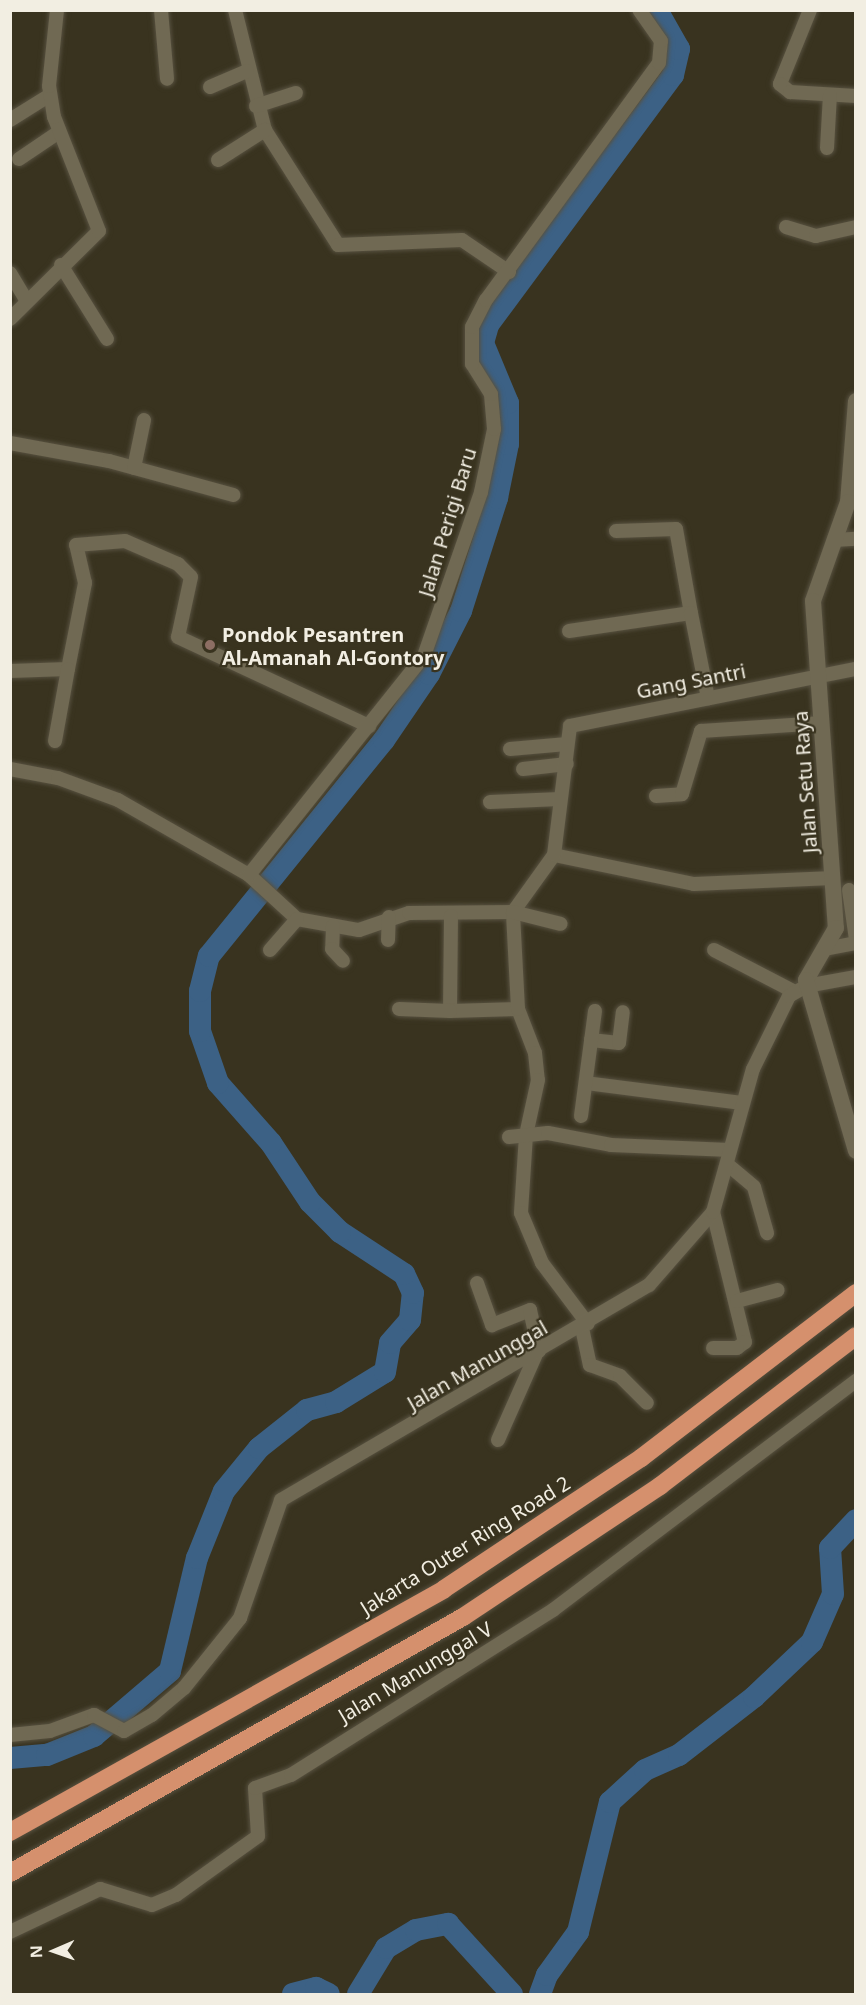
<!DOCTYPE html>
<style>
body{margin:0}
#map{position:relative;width:866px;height:2005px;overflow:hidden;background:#39331f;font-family:"Noto Sans",sans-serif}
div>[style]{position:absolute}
.river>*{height:22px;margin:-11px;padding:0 11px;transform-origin:11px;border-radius:11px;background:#3c6185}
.roads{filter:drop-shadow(0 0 2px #575140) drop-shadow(0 0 2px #575140)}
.minor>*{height:14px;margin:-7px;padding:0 7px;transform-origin:7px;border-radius:7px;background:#706953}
.tertiary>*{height:16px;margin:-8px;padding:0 8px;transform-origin:8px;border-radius:8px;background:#706953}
.motorway>*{height:18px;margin:-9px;padding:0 9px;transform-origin:9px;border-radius:9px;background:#d5906d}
.dots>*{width:16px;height:16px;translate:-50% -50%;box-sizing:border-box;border:3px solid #39331f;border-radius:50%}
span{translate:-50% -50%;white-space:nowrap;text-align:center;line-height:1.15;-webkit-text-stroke:4.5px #39331f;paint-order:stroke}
.street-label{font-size:20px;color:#f2eee2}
.poi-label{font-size:20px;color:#f2eee2;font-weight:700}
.left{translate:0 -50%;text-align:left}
.frame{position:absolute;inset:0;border:12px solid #f2eee2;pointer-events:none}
.north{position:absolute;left:24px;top:1921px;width:60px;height:60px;-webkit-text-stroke:4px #39331f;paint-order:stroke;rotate:268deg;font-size:16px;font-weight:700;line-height:24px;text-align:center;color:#f2eee2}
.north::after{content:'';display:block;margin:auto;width:21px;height:27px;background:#f2eee2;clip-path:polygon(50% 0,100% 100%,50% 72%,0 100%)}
</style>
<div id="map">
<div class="river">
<div style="left:10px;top:1758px;width:37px;rotate:-5deg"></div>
<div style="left:47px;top:1755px;width:51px;rotate:-22deg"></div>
<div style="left:94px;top:1736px;width:100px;rotate:-40.5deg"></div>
<div style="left:170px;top:1671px;width:116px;rotate:-76.6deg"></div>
<div style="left:197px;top:1558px;width:72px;rotate:-68.1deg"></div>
<div style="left:224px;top:1491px;width:55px;rotate:-50.9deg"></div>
<div style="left:259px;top:1448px;width:61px;rotate:-38.4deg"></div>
<div style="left:307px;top:1410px;width:30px;rotate:-15deg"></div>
<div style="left:336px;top:1402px;width:57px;rotate:-31.5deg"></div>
<div style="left:385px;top:1372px;width:29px;rotate:-80deg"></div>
<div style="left:390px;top:1343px;width:30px;rotate:-49deg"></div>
<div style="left:410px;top:1320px;width:27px;rotate:-84deg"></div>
<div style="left:413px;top:1293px;width:21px;rotate:-115deg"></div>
<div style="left:404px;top:1274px;width:77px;rotate:-146.7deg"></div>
<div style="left:340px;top:1232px;width:42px;rotate:-135deg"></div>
<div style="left:310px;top:1202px;width:71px;rotate:-123.5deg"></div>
<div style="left:271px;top:1143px;width:80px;rotate:-131.5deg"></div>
<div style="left:218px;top:1083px;width:55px;rotate:-109.1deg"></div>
<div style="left:200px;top:1031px;width:40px;rotate:-90deg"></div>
<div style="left:200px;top:991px;width:36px;rotate:-76deg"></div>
<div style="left:209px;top:956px;width:278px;rotate:-51deg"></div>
<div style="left:384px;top:740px;width:80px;rotate:-55.7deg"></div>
<div style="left:429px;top:674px;width:71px;rotate:-63.1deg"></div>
<div style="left:461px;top:611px;width:119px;rotate:-72.3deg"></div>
<div style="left:497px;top:498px;width:55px;rotate:-78.5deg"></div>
<div style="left:508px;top:444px;width:41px;rotate:-90deg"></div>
<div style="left:508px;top:403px;width:65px;rotate:-112.6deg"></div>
<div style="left:483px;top:343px;width:19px;rotate:-74deg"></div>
<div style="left:488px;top:325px;width:311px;rotate:-53.5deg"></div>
<div style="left:673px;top:75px;width:27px;rotate:-77deg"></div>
<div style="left:679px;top:49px;width:45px;rotate:-119.4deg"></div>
<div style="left:293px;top:1994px;width:24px;rotate:-15deg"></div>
<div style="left:316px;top:1988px;width:14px;rotate:25deg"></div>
<div style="left:358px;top:1994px;width:54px;rotate:-58.7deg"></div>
<div style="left:386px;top:1948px;width:35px;rotate:-31deg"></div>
<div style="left:416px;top:1930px;width:33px;rotate:-11deg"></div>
<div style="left:448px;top:1924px;width:95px;rotate:47.6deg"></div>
<div style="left:540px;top:1994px;width:20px;rotate:-70deg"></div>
<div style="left:547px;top:1975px;width:53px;rotate:-54.2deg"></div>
<div style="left:578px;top:1932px;width:134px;rotate:-76.2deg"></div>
<div style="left:610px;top:1802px;width:47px;rotate:-42.4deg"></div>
<div style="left:645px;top:1770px;width:37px;rotate:-24deg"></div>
<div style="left:679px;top:1755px;width:95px;rotate:-37.7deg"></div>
<div style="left:754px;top:1697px;width:80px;rotate:-43.5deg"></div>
<div style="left:812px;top:1642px;width:52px;rotate:-66.4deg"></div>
<div style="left:833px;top:1594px;width:46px;rotate:-93.7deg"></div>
<div style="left:830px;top:1548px;width:38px;rotate:-47deg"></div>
</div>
<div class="roads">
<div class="minor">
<div style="left:161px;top:10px;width:69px;rotate:85deg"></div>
<div style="left:235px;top:10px;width:124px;rotate:76deg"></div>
<div style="left:265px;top:130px;width:136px;rotate:57.6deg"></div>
<div style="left:338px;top:245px;width:124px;rotate:-2.3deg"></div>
<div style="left:462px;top:240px;width:57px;rotate:34.2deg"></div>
<div style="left:810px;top:10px;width:80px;rotate:112.1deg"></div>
<div style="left:780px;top:84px;width:13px;rotate:39deg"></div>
<div style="left:790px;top:92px;width:66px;rotate:3.5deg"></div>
<div style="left:210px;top:87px;width:40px;rotate:-23.4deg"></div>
<div style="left:256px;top:106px;width:42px;rotate:-18deg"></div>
<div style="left:10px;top:120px;width:47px;rotate:-32deg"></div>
<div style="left:827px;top:148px;width:53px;rotate:-86.8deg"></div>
<div style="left:19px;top:159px;width:48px;rotate:-34deg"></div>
<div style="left:218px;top:160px;width:56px;rotate:-32.6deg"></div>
<div style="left:786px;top:227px;width:31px;rotate:17deg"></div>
<div style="left:816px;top:236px;width:41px;rotate:-12.7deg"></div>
<div style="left:61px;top:265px;width:87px;rotate:58.1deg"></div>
<div style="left:10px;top:273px;width:33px;rotate:59deg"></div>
<div style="left:10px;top:319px;width:125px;rotate:-44.7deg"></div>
<div style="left:99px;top:231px;width:123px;rotate:-111.5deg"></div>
<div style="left:54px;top:117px;width:31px;rotate:-99deg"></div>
<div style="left:49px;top:86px;width:76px;rotate:-84deg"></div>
<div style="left:10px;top:443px;width:101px;rotate:10.3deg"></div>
<div style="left:109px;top:461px;width:129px;rotate:15.3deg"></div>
<div style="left:134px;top:468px;width:49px;rotate:-78.2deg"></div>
<div style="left:616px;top:531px;width:60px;rotate:-1.9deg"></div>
<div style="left:676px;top:529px;width:85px;rotate:79.9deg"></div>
<div style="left:834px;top:540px;width:22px;rotate:-3deg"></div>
<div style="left:569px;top:631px;width:123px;rotate:-8.4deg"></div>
<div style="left:691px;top:613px;width:87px;rotate:78.7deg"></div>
<div style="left:10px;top:671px;width:58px;rotate:-2deg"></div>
<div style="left:68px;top:669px;width:88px;rotate:-78.8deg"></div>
<div style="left:85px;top:583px;width:39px;rotate:-103deg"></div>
<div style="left:76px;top:545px;width:49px;rotate:-4.7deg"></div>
<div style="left:125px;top:541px;width:58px;rotate:23.5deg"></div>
<div style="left:178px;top:564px;width:18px;rotate:45deg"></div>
<div style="left:191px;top:577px;width:61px;rotate:102.2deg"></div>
<div style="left:178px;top:637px;width:211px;rotate:25deg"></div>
<div style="left:55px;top:741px;width:73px;rotate:-79.8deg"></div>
<div style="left:510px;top:749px;width:57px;rotate:-5deg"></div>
<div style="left:10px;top:769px;width:49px;rotate:10.6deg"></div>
<div style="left:58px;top:778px;width:64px;rotate:20.1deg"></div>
<div style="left:118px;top:800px;width:151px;rotate:29.8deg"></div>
<div style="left:249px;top:875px;width:65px;rotate:42.5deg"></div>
<div style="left:297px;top:919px;width:63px;rotate:10.1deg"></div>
<div style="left:359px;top:930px;width:53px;rotate:-18.8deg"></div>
<div style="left:409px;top:913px;width:104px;rotate:-0.6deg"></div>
<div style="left:513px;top:912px;width:70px;rotate:-54.3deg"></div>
<div style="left:554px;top:855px;width:143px;rotate:11.7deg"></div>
<div style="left:694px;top:884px;width:139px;rotate:-2.5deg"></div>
<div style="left:523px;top:769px;width:44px;rotate:-6.5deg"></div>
<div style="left:656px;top:796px;width:26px;rotate:-4deg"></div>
<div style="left:682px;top:794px;width:66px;rotate:-73.2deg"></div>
<div style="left:701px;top:731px;width:121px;rotate:-3.8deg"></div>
<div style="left:490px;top:802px;width:70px;rotate:-2.5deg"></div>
<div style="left:554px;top:855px;width:130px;rotate:-82.9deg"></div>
<div style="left:570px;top:726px;width:292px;rotate:-11.3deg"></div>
<div style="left:249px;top:875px;width:280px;rotate:-51.4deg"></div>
<div style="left:424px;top:656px;width:174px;rotate:-70.8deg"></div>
<div style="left:481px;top:492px;width:64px;rotate:-78.3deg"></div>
<div style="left:494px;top:429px;width:35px;rotate:-95deg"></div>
<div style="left:491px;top:394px;width:36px;rotate:-122deg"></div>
<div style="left:472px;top:364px;width:37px;rotate:-90deg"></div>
<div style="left:472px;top:327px;width:30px;rotate:-63deg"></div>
<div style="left:486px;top:300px;width:293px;rotate:-53.9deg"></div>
<div style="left:659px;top:63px;width:22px;rotate:-85deg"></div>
<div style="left:661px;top:41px;width:38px;rotate:-125deg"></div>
<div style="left:849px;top:890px;width:50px;rotate:82deg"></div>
<div style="left:451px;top:916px;width:95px;rotate:90.6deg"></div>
<div style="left:450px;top:1011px;width:68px;rotate:-1.7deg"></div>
<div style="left:518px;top:1009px;width:47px;rotate:68.9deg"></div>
<div style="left:535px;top:1053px;width:27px;rotate:84deg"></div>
<div style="left:538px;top:1080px;width:56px;rotate:102.3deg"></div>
<div style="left:526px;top:1135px;width:78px;rotate:93.7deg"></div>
<div style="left:521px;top:1213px;width:54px;rotate:67.2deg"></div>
<div style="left:542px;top:1263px;width:76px;rotate:53deg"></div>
<div style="left:333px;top:926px;width:23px;rotate:92deg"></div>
<div style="left:332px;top:949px;width:16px;rotate:47deg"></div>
<div style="left:388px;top:940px;width:23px;rotate:-88deg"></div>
<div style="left:825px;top:949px;width:32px;rotate:-11deg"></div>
<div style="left:270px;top:950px;width:41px;rotate:-48.9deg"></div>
<div style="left:714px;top:950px;width:89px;rotate:27.4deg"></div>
<div style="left:399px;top:1009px;width:51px;rotate:2.2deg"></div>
<div style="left:518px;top:1009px;width:97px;rotate:-93deg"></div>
<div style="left:513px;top:912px;width:49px;rotate:14deg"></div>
<div style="left:591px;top:1040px;width:28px;rotate:6deg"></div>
<div style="left:619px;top:1043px;width:31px;rotate:-83deg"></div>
<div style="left:586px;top:1083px;width:158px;rotate:7.3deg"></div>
<div style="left:581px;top:1116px;width:106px;rotate:-82.4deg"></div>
<div style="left:509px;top:1137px;width:39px;rotate:-6deg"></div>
<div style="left:548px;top:1133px;width:64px;rotate:10.8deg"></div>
<div style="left:611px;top:1145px;width:119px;rotate:2.4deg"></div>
<div style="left:727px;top:1164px;width:35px;rotate:40deg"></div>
<div style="left:754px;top:1187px;width:48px;rotate:74.2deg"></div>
<div style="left:713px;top:1212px;width:134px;rotate:76.2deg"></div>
<div style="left:745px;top:1342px;width:10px;rotate:143deg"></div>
<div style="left:737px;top:1348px;width:24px;rotate:180deg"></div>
<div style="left:477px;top:1283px;width:45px;rotate:70.3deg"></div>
<div style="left:492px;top:1325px;width:41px;rotate:-21.5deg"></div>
<div style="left:530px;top:1310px;width:42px;rotate:77.6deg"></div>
<div style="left:737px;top:1301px;width:42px;rotate:-15deg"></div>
<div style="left:582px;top:1328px;width:38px;rotate:78deg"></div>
<div style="left:590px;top:1365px;width:32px;rotate:20deg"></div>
<div style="left:620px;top:1376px;width:38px;rotate:45deg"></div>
<div style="left:498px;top:1440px;width:96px;rotate:-66.1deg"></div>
<div style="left:10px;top:1735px;width:40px;rotate:-5.7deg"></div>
<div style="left:50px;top:1731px;width:47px;rotate:-20deg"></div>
<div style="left:94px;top:1715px;width:34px;rotate:28deg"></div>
<div style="left:124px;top:1731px;width:32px;rotate:-30deg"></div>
<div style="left:152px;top:1715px;width:42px;rotate:-40.2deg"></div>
<div style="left:184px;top:1688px;width:90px;rotate:-51.3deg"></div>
<div style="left:240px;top:1618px;width:125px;rotate:-70.8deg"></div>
<div style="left:281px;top:1500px;width:426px;rotate:-30.3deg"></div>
<div style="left:649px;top:1285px;width:97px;rotate:-48.8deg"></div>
<div style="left:713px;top:1212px;width:148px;rotate:-74.4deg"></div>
<div style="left:753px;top:1069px;width:81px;rotate:-63.7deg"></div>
<div style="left:789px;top:996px;width:20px;rotate:-30deg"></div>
<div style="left:806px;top:986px;width:51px;rotate:-10.2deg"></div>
<div style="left:10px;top:1932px;width:100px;rotate:-25.5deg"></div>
<div style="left:100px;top:1889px;width:54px;rotate:17.1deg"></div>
<div style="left:152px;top:1905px;width:26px;rotate:-23deg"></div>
<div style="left:176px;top:1895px;width:101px;rotate:-35.7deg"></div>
<div style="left:258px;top:1836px;width:48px;rotate:-93.6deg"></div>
<div style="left:255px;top:1788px;width:38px;rotate:-20deg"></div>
<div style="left:291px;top:1775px;width:310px;rotate:-32.2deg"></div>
<div style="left:553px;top:1610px;width:380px;rotate:-37.1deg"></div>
</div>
<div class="tertiary">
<div style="left:856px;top:401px;width:101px;rotate:94.5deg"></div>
<div style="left:848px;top:502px;width:105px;rotate:109.5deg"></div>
<div style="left:813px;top:601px;width:328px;rotate:86deg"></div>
<div style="left:836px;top:928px;width:60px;rotate:120deg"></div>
<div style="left:806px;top:980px;width:178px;rotate:73.7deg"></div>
</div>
<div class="motorway">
<div style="left:10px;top:1832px;width:497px;rotate:-29.2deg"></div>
<div style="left:444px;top:1589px;width:237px;rotate:-33.6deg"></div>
<div style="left:641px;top:1458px;width:271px;rotate:-37.5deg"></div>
<div style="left:10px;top:1873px;width:520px;rotate:-29.47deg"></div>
<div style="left:463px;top:1617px;width:237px;rotate:-33.6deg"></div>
<div style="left:660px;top:1486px;width:247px;rotate:-37.4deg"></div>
</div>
</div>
<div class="dots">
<div style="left:210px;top:645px;background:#8d6e63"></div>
</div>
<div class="street-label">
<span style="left:447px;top:522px;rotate:-73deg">Jalan Perigi Baru</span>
<span style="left:691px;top:681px;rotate:-11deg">Gang Santri</span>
<span style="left:805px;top:782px;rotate:-94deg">Jalan Setu Raya</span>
<span style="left:477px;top:1365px;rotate:-30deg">Jalan Manunggal</span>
<span style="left:465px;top:1545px;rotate:-32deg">Jakarta Outer Ring Road 2</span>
<span style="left:415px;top:1672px;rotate:-31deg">Jalan Manunggal V</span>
</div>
<div class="poi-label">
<span class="left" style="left:222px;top:646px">Pondok Pesantren<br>Al-Amanah Al-Gontory</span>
</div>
<div class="frame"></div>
<div class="north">N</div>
</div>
